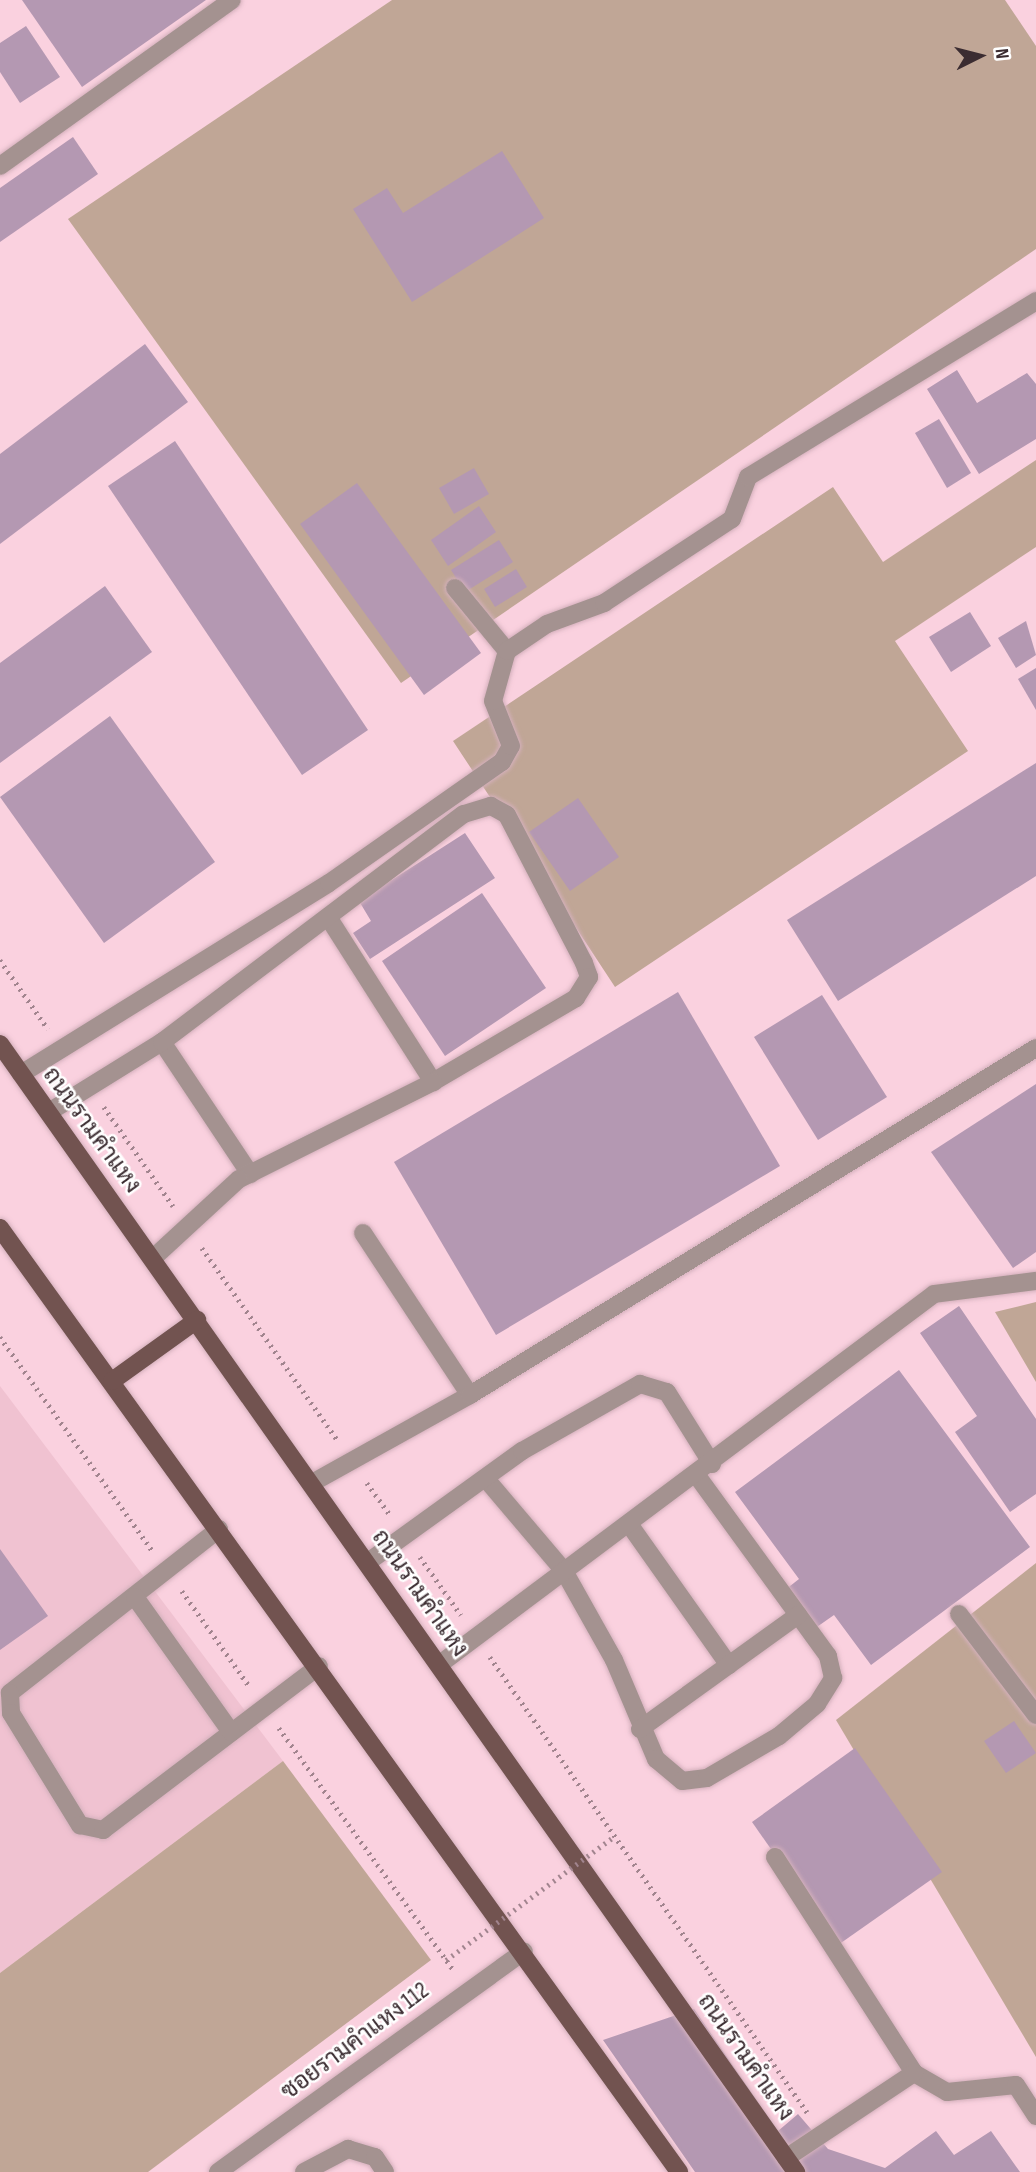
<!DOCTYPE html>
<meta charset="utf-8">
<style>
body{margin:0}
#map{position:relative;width:1036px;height:2172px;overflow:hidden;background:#fad1df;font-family:"Sofia Sans Condensed",Sarabun,sans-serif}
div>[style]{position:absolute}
.built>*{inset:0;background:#f0c2d1}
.green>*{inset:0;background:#c0a696}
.building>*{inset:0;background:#b498b2}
.path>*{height:4.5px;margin-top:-2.25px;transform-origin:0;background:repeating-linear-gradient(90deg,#a1848e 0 2px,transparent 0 7px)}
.roads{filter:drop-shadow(0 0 2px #d4b0bc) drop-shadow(0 0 2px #d4b0bc)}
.service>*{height:18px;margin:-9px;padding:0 9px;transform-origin:9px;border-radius:9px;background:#a49290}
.minor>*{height:18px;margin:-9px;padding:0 9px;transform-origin:9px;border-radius:9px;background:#a49290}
.primary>*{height:18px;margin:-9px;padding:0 9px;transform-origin:9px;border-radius:9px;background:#725350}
.path-bridge>*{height:4.5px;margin-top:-2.25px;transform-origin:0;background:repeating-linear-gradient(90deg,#a1848e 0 2px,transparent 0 7px)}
span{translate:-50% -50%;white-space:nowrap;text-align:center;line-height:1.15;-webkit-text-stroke:5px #fff;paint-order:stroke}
.street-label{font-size:24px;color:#3b2c31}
.north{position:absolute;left:945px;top:21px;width:70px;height:70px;-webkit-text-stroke:5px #fff;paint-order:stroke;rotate:84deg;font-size:19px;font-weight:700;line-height:28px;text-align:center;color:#3b2c31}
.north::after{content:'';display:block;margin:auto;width:24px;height:32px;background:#3b2c31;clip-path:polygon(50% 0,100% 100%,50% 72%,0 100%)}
</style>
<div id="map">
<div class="built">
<div style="clip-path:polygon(0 1386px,283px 1761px,0 1973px)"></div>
</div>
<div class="green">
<div style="clip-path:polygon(392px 0,1005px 0,1036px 46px,1036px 249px,401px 683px,68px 219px)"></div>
<div style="clip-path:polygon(1036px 460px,1036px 547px,895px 641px,968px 751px,615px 987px,453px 741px,833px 487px,883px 562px)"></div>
<div style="clip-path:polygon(1036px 1302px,1036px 1382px,995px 1312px)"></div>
<div style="clip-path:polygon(1036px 1563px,1036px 2057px,836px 1720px)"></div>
<div style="clip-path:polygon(283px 1761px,431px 1960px,148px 2172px,0 2172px,0 1973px)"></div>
</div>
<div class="building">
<div style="clip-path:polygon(22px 0,206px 0,82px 87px)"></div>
<div style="clip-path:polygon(26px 26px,60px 77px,20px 103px,0 72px,0 43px)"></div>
<div style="clip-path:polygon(73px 137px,98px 174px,0 242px,0 188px)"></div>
<div style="clip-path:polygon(502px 151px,544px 218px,412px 302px,353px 209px,387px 188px,403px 213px)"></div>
<div style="clip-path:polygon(145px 344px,188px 402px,0 544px,0 454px)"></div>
<div style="clip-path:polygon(957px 370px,977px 403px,1027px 373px,1036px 384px,1036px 439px,979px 474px,927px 389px)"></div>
<div style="clip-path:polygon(939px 419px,971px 473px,947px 488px,915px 433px)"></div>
<div style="clip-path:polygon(175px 441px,368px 730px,302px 775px,108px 486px)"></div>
<div style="clip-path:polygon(474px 468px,489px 494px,454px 514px,439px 488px)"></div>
<div style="clip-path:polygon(357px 483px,481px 653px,424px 695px,300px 524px)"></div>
<div style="clip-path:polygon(479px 506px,496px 532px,448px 566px,431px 540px)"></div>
<div style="clip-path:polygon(499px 540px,513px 562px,465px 592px,451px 570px)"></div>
<div style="clip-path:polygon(516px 569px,527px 587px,495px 607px,484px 589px)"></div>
<div style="clip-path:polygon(105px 586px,152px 652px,0 763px,0 663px)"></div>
<div style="clip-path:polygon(970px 612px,991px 646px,951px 672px,929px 637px)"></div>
<div style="clip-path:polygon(1026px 621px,1036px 655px,1016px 668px,998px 638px)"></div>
<div style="clip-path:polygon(1036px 668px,1036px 710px,1018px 679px)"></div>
<div style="clip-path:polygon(110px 716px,215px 862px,104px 943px,0 797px)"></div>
<div style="clip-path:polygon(1036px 763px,1036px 876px,838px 1001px,787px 920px)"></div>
<div style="clip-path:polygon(578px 798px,619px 857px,570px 891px,529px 832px)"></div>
<div style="clip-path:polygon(465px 833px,495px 878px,370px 959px,353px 933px,371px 921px,359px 901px)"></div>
<div style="clip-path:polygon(482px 893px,546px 988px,445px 1056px,382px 961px)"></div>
<div style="clip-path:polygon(678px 992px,780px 1166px,496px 1335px,394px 1162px)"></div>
<div style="clip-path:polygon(822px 995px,887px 1097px,818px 1140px,754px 1037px)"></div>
<div style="clip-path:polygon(1036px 1084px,1036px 1252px,1013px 1268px,931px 1152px)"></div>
<div style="clip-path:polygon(959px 1306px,1036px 1419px,1036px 1494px,1010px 1512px,955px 1432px,977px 1416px,920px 1333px)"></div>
<div style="clip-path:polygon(899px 1370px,1030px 1547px,871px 1665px,834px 1615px,814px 1629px,785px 1590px,799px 1579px,735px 1492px)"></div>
<div style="clip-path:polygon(0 1549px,48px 1616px,0 1650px)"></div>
<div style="clip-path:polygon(1014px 1721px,1036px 1753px,1006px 1773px,984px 1741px)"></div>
<div style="clip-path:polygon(855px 1748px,942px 1872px,838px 1945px,752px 1822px)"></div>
<div style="clip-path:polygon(694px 2009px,778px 2131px,798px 2114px,828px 2149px,885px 2168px,936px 2131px,954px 2155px,991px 2131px,1020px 2172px,695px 2172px,603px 2040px)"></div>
</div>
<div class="path">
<div style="left:0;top:960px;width:84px;rotate:55.2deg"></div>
<div style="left:104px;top:1107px;width:121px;rotate:55.1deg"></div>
<div style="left:202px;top:1248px;width:236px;rotate:54.8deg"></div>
<div style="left:0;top:1337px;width:262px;rotate:54.5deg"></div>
<div style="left:367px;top:1483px;width:39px;rotate:54deg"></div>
<div style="left:420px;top:1557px;width:71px;rotate:54.7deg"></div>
<div style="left:182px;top:1591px;width:118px;rotate:54.7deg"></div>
<div style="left:490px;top:1657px;width:555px;rotate:55.13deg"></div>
<div style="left:279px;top:1728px;width:299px;rotate:54.2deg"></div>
</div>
<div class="roads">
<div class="service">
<div style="left:455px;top:588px;width:82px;rotate:50.5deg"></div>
<div style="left:328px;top:917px;width:196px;rotate:57.5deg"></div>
<div style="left:162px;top:1042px;width:159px;rotate:56.3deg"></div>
<div style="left:21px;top:1074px;width:362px;rotate:-31.8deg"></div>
<div style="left:329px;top:883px;width:211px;rotate:-35deg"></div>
<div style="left:502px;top:762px;width:18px;rotate:-61deg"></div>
<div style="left:511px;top:746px;width:48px;rotate:-111.8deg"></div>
<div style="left:493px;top:701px;width:52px;rotate:-74.4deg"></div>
<div style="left:507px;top:651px;width:48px;rotate:-34deg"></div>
<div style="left:547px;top:624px;width:61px;rotate:-20.2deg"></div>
<div style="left:604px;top:603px;width:153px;rotate:-33.3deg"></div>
<div style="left:732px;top:519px;width:45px;rotate:-69.1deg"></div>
<div style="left:748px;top:477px;width:338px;rotate:-31.4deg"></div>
<div style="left:49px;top:1112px;width:133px;rotate:-31.8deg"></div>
<div style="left:162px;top:1042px;width:378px;rotate:-37.1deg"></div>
<div style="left:464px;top:814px;width:28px;rotate:-17deg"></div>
<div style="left:491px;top:806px;width:18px;rotate:29deg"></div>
<div style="left:507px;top:815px;width:167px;rotate:62.5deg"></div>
<div style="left:584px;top:963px;width:15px;rotate:70deg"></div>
<div style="left:589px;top:977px;width:25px;rotate:122deg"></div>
<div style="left:576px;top:998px;width:166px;rotate:149.6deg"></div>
<div style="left:433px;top:1082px;width:217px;rotate:153.4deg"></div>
<div style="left:239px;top:1179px;width:117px;rotate:137.4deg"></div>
<div style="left:363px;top:1233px;width:194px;rotate:56.6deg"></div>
<div style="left:486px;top:1479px;width:121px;rotate:49.7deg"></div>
<div style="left:564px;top:1571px;width:102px;rotate:60.7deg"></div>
<div style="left:614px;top:1660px;width:108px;rotate:67deg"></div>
<div style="left:656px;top:1759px;width:34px;rotate:40deg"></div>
<div style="left:682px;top:1781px;width:25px;rotate:-7deg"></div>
<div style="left:707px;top:1778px;width:83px;rotate:-30.3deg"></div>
<div style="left:779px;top:1736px;width:50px;rotate:-40.1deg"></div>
<div style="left:817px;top:1704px;width:31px;rotate:-58deg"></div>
<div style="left:833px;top:1678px;width:23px;rotate:-103deg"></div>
<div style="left:828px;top:1656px;width:223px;rotate:-126deg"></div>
<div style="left:312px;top:1483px;width:181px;rotate:-29.1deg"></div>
<div style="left:470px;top:1395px;width:664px;rotate:-31.51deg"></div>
<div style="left:629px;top:1524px;width:173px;rotate:54.7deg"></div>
<div style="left:219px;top:1529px;width:266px;rotate:141.9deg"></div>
<div style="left:10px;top:1693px;width:20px;rotate:87deg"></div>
<div style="left:11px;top:1713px;width:132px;rotate:58.4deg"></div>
<div style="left:80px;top:1825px;width:24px;rotate:12deg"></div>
<div style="left:103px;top:1830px;width:271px;rotate:-37.2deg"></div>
<div style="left:368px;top:1562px;width:190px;rotate:-35.8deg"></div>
<div style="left:522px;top:1451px;width:136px;rotate:-29.6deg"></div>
<div style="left:640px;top:1384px;width:28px;rotate:17deg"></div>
<div style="left:667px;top:1392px;width:85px;rotate:58deg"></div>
<div style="left:135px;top:1597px;width:166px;rotate:54.6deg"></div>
<div style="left:959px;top:1614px;width:127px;rotate:52.7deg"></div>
<div style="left:440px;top:1664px;width:617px;rotate:-36.83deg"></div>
<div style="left:934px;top:1294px;width:103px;rotate:-7.3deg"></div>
<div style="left:640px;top:1729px;width:195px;rotate:-35.8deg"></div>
<div style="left:775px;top:1857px;width:257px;rotate:57.2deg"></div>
<div style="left:914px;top:2073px;width:38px;rotate:30deg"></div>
<div style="left:947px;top:2092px;width:69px;rotate:-5.8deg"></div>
<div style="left:1016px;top:2085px;width:37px;rotate:57deg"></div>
<div style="left:786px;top:2158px;width:154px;rotate:-33.6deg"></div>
</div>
<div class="minor">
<div style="left:0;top:166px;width:285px;rotate:-35.6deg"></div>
<div style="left:218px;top:2172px;width:377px;rotate:-35.8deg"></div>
<div style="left:304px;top:2172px;width:50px;rotate:-27.6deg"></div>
<div style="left:348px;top:2149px;width:28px;rotate:17deg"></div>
<div style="left:375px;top:2157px;width:18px;rotate:56deg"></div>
</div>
<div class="primary">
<div style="left:0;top:1044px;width:1381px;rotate:54.79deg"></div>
<div style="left:0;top:1228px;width:1163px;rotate:54.27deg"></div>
<div style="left:112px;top:1381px;width:105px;rotate:-35.7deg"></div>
</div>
</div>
<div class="path-bridge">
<div style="left:446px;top:1960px;width:210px;rotate:-36.3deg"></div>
</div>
<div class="street-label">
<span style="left:92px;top:1130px;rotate:54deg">ถนนรามคำแหง</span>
<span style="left:420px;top:1593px;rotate:55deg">ถนนรามคำแหง</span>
<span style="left:355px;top:2041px;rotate:-37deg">ซอยรามคำแหง 112</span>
<span style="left:746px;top:2057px;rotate:55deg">ถนนรามคำแหง</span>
</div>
<div class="north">N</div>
</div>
